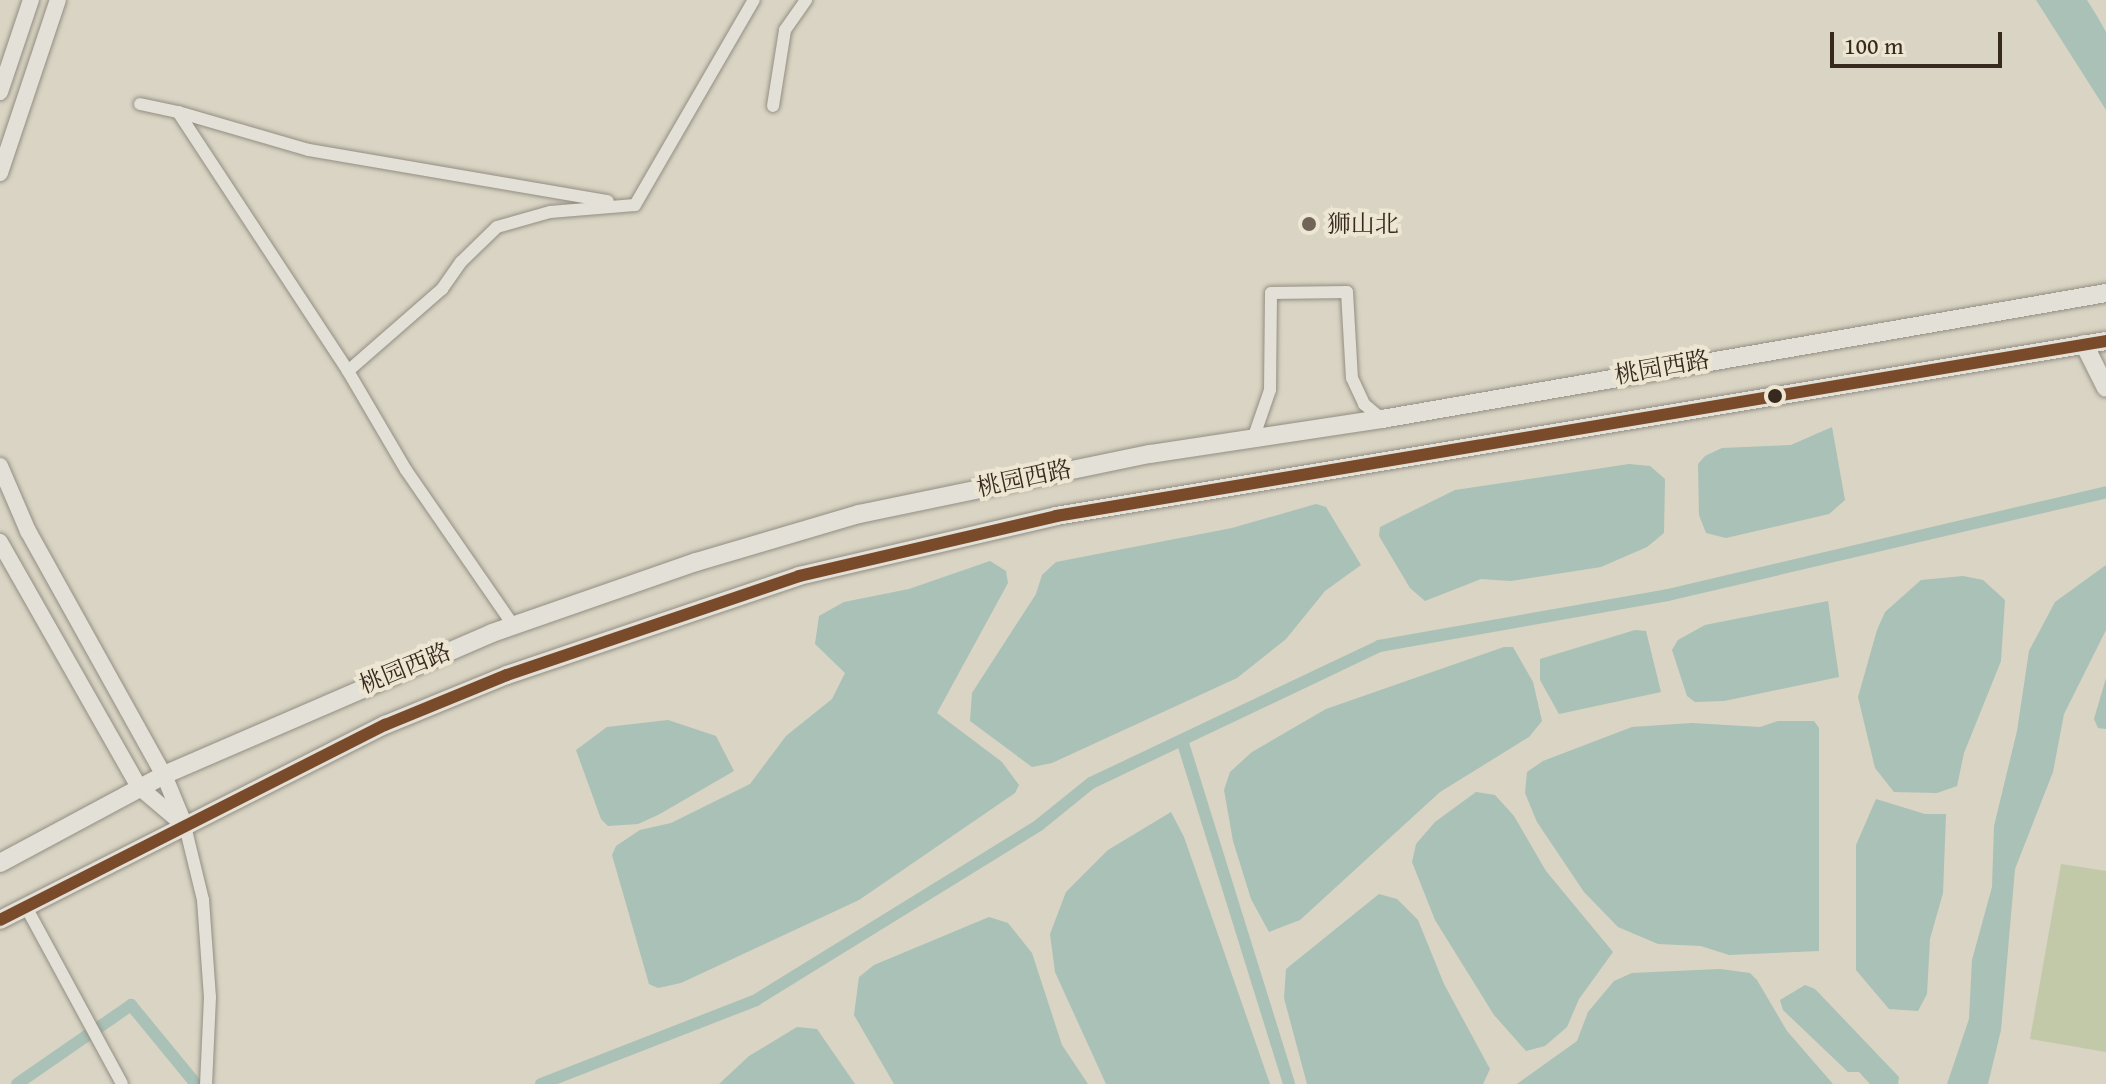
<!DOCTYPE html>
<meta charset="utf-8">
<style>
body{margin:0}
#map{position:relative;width:2106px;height:1084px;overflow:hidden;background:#d9d4c3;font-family:"Gentium Book Plus","Noto Serif SC",serif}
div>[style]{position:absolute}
.green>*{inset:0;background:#c1c9a9}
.water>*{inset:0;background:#a9c1b6}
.canal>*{height:12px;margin:-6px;padding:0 6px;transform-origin:6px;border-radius:6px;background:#a9c1b6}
.roads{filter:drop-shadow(0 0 2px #938e83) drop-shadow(0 0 2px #938e83)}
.minor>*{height:12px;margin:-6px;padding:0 6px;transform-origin:6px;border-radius:6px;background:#e2e0d7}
.tertiary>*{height:16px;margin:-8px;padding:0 8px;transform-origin:8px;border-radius:8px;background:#e2e0d7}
.secondary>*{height:18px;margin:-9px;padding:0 9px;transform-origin:9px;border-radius:9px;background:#e2e0d7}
.bus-1>*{height:12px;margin:-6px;padding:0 6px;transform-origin:6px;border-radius:6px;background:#7a4b2a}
.dots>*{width:22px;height:22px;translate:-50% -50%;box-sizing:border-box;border:4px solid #ede6d2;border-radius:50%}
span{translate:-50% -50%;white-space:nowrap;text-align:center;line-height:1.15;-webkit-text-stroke:8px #ede6d2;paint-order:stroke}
.poi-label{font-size:24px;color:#37291e}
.left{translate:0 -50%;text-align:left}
.street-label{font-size:24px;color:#37291e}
.scale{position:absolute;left:1830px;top:32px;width:172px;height:36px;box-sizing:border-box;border:4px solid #37291e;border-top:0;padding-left:10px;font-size:24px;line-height:28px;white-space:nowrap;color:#37291e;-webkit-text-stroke:6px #ede6d2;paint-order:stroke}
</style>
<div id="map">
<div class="green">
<div style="clip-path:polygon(2061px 864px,2106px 871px,2106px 1052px,2030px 1039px)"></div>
</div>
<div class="water">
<div style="clip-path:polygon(2036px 0,2087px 0,2097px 16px,2106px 32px,2106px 110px)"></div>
<div style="clip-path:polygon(1832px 427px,1845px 500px,1829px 514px,1726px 538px,1706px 533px,1699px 515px,1698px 464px,1705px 456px,1722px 448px,1791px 445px)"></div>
<div style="clip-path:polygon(1629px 464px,1650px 466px,1665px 479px,1664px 533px,1647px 547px,1601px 567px,1511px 581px,1481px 579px,1425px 601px,1410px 588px,1379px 536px,1380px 527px,1455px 490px)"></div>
<div style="clip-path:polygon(1316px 504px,1326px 507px,1361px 565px,1325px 591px,1286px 639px,1237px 678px,1052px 763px,1032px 767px,970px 721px,972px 693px,1036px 594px,1042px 575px,1056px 562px,1232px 528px)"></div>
<div style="clip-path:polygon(990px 561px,1006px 571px,1008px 583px,937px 713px,1002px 762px,1019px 785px,1015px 793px,859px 900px,681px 983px,658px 988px,649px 984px,612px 855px,616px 846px,640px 830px,671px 823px,750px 784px,786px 736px,832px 699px,845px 673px,815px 644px,819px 616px,844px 602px,909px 589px)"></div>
<div style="clip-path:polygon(2106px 565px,2106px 630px,2064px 714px,2053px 772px,2015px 869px,2001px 1030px,1988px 1084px,1947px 1084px,1969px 1019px,1972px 960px,1992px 887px,1994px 826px,2017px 731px,2029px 651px,2055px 602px)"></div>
<div style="clip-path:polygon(1963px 576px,1983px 580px,2005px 600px,2001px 661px,1964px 753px,1957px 786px,1937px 793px,1894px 792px,1875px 768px,1858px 697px,1877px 630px,1885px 612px,1921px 580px)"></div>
<div style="clip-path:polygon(1828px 601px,1839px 677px,1724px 701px,1695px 702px,1687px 696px,1672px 650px,1678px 640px,1705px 625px)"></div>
<div style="clip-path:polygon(1635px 630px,1646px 631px,1661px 692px,1559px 714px,1540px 680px,1540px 659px)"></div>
<div style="clip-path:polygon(1504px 647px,1513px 647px,1533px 682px,1542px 721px,1529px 737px,1440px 792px,1300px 920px,1269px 932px,1251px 899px,1233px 841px,1224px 790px,1230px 772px,1252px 752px,1326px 709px)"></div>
<div style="clip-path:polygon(2106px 678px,2106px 729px,2098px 728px,2094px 719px)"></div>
<div style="clip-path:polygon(668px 720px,716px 736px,734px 771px,658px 815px,638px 824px,608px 826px,601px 819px,576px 750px,607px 727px)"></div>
<div style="clip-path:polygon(1778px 721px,1814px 721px,1819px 728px,1819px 951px,1729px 955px,1701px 946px,1658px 944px,1618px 927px,1584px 892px,1537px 822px,1525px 793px,1527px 772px,1543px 761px,1632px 727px,1692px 723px,1760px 727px)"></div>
<div style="clip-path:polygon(1476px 792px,1495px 795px,1514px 816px,1546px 871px,1613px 952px,1579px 999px,1567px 1027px,1545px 1046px,1526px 1051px,1494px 1015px,1435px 920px,1412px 862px,1416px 844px,1435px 822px)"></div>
<div style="clip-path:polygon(1876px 799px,1925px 814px,1946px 814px,1943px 893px,1930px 939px,1927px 994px,1918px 1011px,1889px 1009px,1856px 970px,1856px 845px)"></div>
<div style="clip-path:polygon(1171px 812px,1184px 837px,1270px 1084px,1106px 1084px,1055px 972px,1050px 934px,1066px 892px,1108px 850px)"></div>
<div style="clip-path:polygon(1379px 894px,1397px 899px,1418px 920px,1444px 984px,1490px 1069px,1483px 1084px,1307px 1084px,1284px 998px,1286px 969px)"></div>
<div style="clip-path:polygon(989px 917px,1008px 923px,1032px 953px,1062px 1045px,1088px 1084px,894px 1084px,854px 1015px,859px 977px,874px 965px)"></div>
<div style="clip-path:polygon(1720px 969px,1750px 973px,1757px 980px,1787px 1031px,1833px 1084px,1517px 1084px,1577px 1041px,1588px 1012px,1614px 981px,1632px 973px)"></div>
<div style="clip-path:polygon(1805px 985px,1815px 989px,1899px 1077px,1898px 1084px,1870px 1084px,1859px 1072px,1848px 1072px,1783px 1010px,1780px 1000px)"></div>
<div style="clip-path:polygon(797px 1027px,817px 1029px,855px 1084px,719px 1084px,749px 1056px)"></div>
</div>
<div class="canal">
<div style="left:1182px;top:740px;width:360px;rotate:72.7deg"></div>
<div style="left:17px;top:1084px;width:139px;rotate:-34.7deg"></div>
<div style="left:131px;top:1005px;width:102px;rotate:50.6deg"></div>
<div style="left:541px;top:1084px;width:231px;rotate:-21.3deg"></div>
<div style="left:756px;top:1000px;width:333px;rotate:-31.7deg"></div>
<div style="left:1039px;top:825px;width:67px;rotate:-38.9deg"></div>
<div style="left:1091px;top:783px;width:319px;rotate:-25.4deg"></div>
<div style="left:1379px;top:646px;width:293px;rotate:-10deg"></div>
<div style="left:1668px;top:595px;width:450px;rotate:-13.2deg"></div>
</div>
<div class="roads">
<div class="minor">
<div style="left:140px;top:104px;width:39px;rotate:12deg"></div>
<div style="left:178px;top:112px;width:310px;rotate:56.7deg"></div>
<div style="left:773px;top:106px;width:77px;rotate:-81deg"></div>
<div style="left:785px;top:30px;width:37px;rotate:-55deg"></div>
<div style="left:178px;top:112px;width:136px;rotate:16.2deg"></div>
<div style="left:309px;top:150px;width:303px;rotate:9.7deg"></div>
<div style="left:1253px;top:439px;width:52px;rotate:-70.9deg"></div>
<div style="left:1270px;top:390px;width:97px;rotate:-89.4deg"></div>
<div style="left:1271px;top:293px;width:76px;rotate:-0.8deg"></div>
<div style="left:1347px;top:292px;width:86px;rotate:86.7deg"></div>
<div style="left:1352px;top:378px;width:29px;rotate:65deg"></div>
<div style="left:1364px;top:404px;width:23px;rotate:40deg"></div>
<div style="left:513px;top:625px;width:188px;rotate:-124.6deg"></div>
<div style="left:406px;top:470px;width:115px;rotate:-120.4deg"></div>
<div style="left:348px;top:371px;width:125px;rotate:-41.1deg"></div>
<div style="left:442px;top:289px;width:33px;rotate:-55deg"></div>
<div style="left:461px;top:262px;width:50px;rotate:-44.2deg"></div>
<div style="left:497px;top:227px;width:55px;rotate:-15.8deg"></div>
<div style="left:550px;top:212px;width:85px;rotate:-4.7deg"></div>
<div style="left:635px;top:205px;width:237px;rotate:-59.9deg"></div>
<div style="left:185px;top:826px;width:76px;rotate:76.3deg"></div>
<div style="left:203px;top:900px;width:97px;rotate:85.9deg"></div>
<div style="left:210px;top:997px;width:87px;rotate:92.6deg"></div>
<div style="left:26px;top:907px;width:201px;rotate:61.5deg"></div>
</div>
<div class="tertiary">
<div style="left:0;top:92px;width:97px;rotate:-71.4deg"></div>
<div style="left:0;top:173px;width:182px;rotate:-71.5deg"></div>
<div style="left:0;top:466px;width:71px;rotate:66.7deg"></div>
<div style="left:28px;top:531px;width:279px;rotate:60.9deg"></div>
<div style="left:164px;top:775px;width:55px;rotate:67.6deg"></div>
<div style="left:185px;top:826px;width:60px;rotate:-139.7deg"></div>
<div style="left:139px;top:787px;width:282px;rotate:-119.6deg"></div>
</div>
<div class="secondary">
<div style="left:2084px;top:344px;width:49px;rotate:63.4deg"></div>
<div style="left:0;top:863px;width:186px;rotate:-28.2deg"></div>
<div style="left:164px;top:775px;width:357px;rotate:-23.4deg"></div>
<div style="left:492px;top:633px;width:216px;rotate:-19.2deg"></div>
<div style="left:696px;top:562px;width:170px;rotate:-16.4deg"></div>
<div style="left:859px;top:514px;width:297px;rotate:-11.7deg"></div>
<div style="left:1150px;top:454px;width:235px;rotate:-8.6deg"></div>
<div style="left:1382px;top:419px;width:735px;rotate:-9.87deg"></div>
<div style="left:0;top:920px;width:432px;rotate:-26.9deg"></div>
<div style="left:385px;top:725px;width:132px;rotate:-22.3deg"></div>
<div style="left:507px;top:675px;width:308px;rotate:-18.7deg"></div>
<div style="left:799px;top:576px;width:264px;rotate:-13.1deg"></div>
<div style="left:1056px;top:516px;width:1064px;rotate:-9.46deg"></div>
</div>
</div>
<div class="bus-1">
<div style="left:0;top:920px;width:432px;rotate:-26.9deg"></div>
<div style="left:385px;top:725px;width:132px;rotate:-22.3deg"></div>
<div style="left:507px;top:675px;width:308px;rotate:-18.7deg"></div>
<div style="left:799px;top:576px;width:264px;rotate:-13.1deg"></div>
<div style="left:1056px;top:516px;width:1064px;rotate:-9.46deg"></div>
</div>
<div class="dots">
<div style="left:1309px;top:224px;background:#706558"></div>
<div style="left:1775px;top:396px;background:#37291e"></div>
</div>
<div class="poi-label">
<span class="left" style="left:1327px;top:224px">狮山北</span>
</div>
<div class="street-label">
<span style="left:1662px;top:367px;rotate:-10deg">桃园西路</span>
<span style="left:1024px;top:478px;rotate:-12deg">桃园西路</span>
<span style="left:405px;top:668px;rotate:-22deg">桃园西路</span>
</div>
<div class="scale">100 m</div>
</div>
